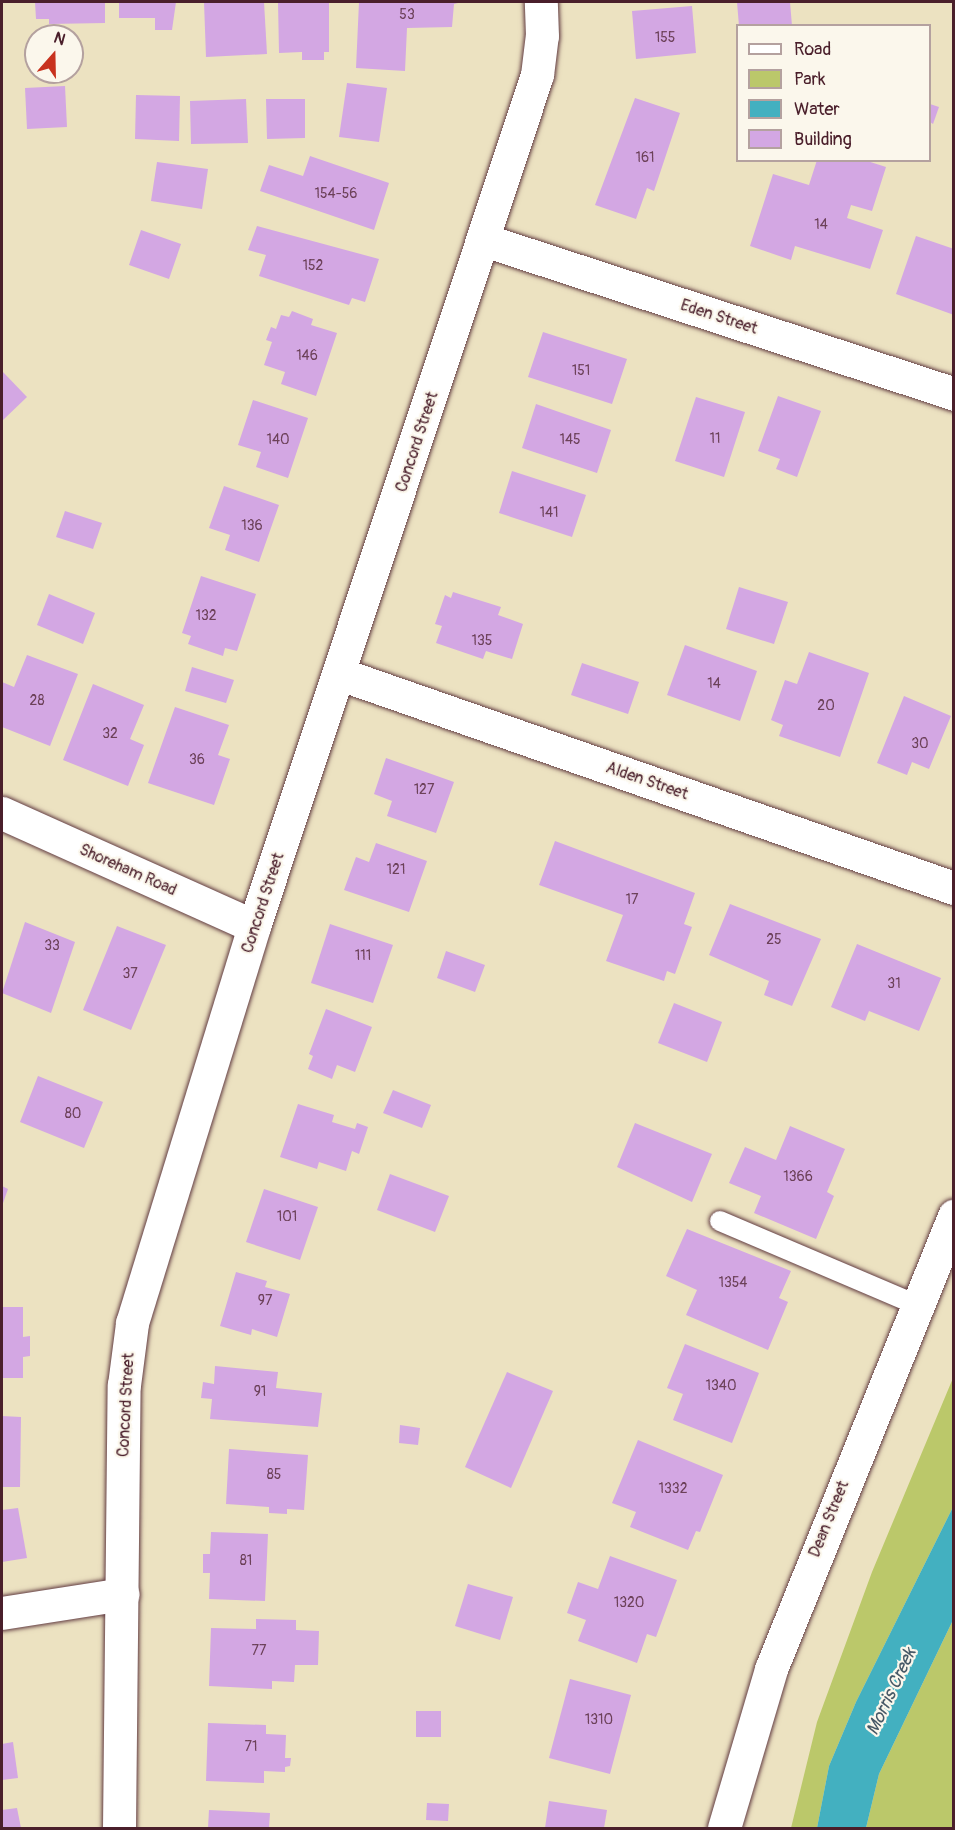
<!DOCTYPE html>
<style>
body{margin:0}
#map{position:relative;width:955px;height:1830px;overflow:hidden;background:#ece2c1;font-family:Pangolin,sans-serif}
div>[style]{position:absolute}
.green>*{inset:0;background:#bbc86a}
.water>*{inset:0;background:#43b0c0}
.building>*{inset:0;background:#d3a7e3}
.roads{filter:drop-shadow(0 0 2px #623c42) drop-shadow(0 0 2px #623c42)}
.service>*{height:20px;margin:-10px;padding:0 10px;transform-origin:10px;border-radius:10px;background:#fff}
.minor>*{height:33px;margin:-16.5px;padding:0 16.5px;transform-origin:16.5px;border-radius:16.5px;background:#fff}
span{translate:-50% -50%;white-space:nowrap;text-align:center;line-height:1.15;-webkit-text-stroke:4.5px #fbf7ec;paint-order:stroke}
.number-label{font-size:14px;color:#6c4159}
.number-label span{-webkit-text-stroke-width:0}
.street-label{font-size:16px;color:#4a1f2b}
.water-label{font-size:18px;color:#475967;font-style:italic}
.frame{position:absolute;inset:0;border:3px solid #4a1f2b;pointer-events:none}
.legend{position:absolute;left:736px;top:24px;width:195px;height:138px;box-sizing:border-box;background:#fbf7ec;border:2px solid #b4a19f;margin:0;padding:8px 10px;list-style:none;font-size:18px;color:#4a1f2b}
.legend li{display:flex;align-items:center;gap:12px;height:30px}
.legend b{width:30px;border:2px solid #b4a19f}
.north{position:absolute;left:24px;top:24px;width:60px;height:60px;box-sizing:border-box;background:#fbf7ec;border:2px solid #b4a19f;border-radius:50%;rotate:20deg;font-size:16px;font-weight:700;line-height:24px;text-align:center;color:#4a1f2b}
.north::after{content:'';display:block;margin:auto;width:21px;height:27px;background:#c8321e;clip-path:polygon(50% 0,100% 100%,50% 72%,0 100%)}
</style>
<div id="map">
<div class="green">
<div style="clip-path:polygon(953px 1378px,953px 1507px,856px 1702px,829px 1766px,817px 1828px,791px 1828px,817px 1722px,872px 1572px)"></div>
<div style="clip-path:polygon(953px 1620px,953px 1828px,866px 1828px,879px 1774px)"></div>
</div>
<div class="water">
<div style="clip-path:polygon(953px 1507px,953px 1620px,879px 1774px,866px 1828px,817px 1828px,829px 1766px,856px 1702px)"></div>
</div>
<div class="building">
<div style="clip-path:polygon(35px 2px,105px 2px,105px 23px,49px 24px,49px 19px,36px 19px)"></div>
<div style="clip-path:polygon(119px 2px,176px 2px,172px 30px,155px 30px,155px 18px,119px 18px)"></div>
<div style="clip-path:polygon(204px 2px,264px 2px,267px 54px,206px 57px)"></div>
<div style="clip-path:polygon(278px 2px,329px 2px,329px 52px,324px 52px,324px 60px,302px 60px,302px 52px,279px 53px)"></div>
<div style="clip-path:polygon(359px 2px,462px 2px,454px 4px,452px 27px,407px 28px,405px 71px,356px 68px)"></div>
<div style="clip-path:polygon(737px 2px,790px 2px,792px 26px,739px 26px)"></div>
<div style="clip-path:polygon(692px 6px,696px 53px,636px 59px,632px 11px)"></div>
<div style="clip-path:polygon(347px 83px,387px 88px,379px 142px,339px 137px)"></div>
<div style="clip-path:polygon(65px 86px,67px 127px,27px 129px,25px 88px)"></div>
<div style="clip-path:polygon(136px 95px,180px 96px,179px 141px,135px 139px)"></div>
<div style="clip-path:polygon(635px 98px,680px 113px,654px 191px,647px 188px,636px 219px,595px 205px)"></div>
<div style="clip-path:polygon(246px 99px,248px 143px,191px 144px,190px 101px)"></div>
<div style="clip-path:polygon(266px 99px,305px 99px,305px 138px,267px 139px)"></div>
<div style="clip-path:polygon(930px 104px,939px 107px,933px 124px,930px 122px)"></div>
<div style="clip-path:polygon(310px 156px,389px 183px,374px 230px,260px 191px,269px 165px,303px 176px)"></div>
<div style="clip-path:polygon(817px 160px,864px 160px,886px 167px,872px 211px,851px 205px,847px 218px,883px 230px,870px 269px,795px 246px,791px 260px,750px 246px,773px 174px,809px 185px)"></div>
<div style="clip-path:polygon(157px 162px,208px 169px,202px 209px,151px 201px)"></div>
<div style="clip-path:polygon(257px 226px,379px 259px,365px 302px,352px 298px,349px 305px,259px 276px,266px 255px,248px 250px)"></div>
<div style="clip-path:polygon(141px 230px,181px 244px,169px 279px,129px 265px)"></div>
<div style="clip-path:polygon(916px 236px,954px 249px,954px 315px,896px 294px)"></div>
<div style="clip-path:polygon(292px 311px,313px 319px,311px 325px,337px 333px,316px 396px,281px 384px,285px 372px,264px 365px,272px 342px,266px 340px,271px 327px,276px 329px,281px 315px,289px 317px)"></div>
<div style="clip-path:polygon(543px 332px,627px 359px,612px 404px,528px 377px)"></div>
<div style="clip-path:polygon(2px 371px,27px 397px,2px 421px)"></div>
<div style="clip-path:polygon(778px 396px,821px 411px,797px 477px,776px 469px,780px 459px,758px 451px)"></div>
<div style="clip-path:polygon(696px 397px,745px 412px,724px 477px,675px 461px)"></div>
<div style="clip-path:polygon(253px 400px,308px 418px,288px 478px,256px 467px,261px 452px,238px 445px)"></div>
<div style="clip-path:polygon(536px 404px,611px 430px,597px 473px,522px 448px)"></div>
<div style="clip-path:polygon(512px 471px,586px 495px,572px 537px,499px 513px)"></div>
<div style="clip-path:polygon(224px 486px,279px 505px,259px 562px,225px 550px,230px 535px,209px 528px)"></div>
<div style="clip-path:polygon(65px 511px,102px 523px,93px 549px,56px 537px)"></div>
<div style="clip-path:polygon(201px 576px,256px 594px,237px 651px,225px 648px,223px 656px,188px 644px,191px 636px,182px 633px)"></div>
<div style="clip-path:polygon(739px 587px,788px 602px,774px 644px,726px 629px)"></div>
<div style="clip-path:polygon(453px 592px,501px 607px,498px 615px,523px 624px,512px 659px,486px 651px,483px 659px,436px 643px,442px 626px,435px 624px,445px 595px,451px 598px)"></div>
<div style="clip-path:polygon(49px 594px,95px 613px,83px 644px,37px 625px)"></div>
<div style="clip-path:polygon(685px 645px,757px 671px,740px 721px,667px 695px)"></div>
<div style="clip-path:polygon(809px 652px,869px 673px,840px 757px,779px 736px,783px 725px,771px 720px,785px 680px,797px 684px)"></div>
<div style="clip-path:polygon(27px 655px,78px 674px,50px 746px,2px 727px,2px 682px,14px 687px)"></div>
<div style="clip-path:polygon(582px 663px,639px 682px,628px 714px,571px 695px)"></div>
<div style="clip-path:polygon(192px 667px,234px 680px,226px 703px,185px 691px)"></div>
<div style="clip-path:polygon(93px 684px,144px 705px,130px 739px,144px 745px,128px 786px,63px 760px)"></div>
<div style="clip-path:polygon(904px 696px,951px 716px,929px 769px,912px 762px,907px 775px,877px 763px)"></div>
<div style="clip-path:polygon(175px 707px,229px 725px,218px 755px,230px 759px,214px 805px,148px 783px)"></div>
<div style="clip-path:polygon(386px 758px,454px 782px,436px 833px,387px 816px,392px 801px,374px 794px)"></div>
<div style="clip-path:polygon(555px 841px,695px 893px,684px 924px,692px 927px,675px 974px,667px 971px,664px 981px,606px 961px,623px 915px,539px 885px)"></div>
<div style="clip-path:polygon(376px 843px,427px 861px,409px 912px,344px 890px,356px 857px,369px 862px)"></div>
<div style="clip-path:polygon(730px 904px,821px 939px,792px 1006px,764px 995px,769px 981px,709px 955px)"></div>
<div style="clip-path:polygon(25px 922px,75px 942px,51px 1013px,2px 993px)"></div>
<div style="clip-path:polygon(330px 924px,393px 945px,373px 1003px,311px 983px)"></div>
<div style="clip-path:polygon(117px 926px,166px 945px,131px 1030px,83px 1010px)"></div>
<div style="clip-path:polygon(857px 944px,941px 978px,919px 1031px,869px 1011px,865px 1021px,831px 1007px)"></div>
<div style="clip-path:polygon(446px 951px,485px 965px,475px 992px,437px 978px)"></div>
<div style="clip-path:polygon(674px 1003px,722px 1022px,707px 1062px,658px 1043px)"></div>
<div style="clip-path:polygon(326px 1009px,372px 1027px,355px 1072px,337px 1065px,332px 1079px,308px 1069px,313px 1056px,309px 1054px)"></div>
<div style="clip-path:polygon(38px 1076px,103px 1102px,84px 1148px,20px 1122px)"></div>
<div style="clip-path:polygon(393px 1090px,431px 1105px,422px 1128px,383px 1113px)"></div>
<div style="clip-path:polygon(298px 1104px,334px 1115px,332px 1122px,355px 1129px,357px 1123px,368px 1127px,359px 1154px,352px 1151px,346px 1171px,319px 1162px,317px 1169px,280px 1157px)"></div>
<div style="clip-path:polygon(635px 1123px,712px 1154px,692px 1202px,617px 1167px)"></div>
<div style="clip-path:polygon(790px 1126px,845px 1149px,827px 1192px,834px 1196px,816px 1239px,754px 1213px,761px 1196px,729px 1183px,745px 1147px,776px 1160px)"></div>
<div style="clip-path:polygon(390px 1174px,449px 1196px,435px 1232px,377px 1210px)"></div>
<div style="clip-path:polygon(2px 1186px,8px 1189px,2px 1206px)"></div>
<div style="clip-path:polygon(264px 1189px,318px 1207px,300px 1260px,246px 1242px)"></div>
<div style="clip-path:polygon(687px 1229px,791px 1271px,779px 1298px,788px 1302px,768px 1350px,686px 1315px,697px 1290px,666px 1276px)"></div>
<div style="clip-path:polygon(236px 1272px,267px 1281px,265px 1287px,290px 1294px,277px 1337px,252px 1329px,251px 1335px,220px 1326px)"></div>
<div style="clip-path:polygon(2px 1307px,23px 1307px,23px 1337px,30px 1336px,30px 1356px,23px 1357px,23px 1378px,2px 1378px)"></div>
<div style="clip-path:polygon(685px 1344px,759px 1373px,732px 1443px,673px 1420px,683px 1394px,667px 1388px)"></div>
<div style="clip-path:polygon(215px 1366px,278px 1372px,276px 1388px,322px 1393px,318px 1427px,210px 1419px,212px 1399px,201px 1398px,203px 1382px,214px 1384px)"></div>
<div style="clip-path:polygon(507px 1372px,553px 1391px,511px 1488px,465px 1467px)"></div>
<div style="clip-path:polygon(2px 1416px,21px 1417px,20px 1487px,2px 1487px)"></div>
<div style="clip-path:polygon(400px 1425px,420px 1428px,418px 1445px,399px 1443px)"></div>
<div style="clip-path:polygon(638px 1440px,723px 1475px,700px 1532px,696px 1531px,688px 1550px,630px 1527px,636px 1512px,612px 1503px)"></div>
<div style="clip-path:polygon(229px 1449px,308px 1455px,304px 1510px,287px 1509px,287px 1514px,269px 1513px,269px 1507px,226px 1504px)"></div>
<div style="clip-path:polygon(18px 1508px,27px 1558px,2px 1562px,2px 1510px)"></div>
<div style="clip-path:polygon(211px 1532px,268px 1534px,265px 1601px,209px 1599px,210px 1573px,203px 1573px,203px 1554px,210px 1554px)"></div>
<div style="clip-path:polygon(610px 1556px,677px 1580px,656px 1637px,647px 1634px,637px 1663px,578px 1641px,586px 1620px,567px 1613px,578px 1582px,598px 1589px)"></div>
<div style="clip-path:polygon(468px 1584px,513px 1597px,500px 1640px,455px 1626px)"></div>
<div style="clip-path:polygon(256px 1619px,296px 1620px,296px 1630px,319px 1631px,318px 1665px,295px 1665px,294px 1682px,272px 1681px,272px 1689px,209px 1686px,211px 1628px,256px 1629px)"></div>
<div style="clip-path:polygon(570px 1679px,631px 1695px,610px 1774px,549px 1758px)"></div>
<div style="clip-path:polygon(416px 1711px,441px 1711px,441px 1737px,416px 1737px)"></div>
<div style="clip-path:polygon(208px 1723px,266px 1725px,266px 1734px,286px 1735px,285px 1758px,291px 1758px,290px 1766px,285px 1767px,285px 1772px,264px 1771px,264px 1783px,206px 1781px)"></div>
<div style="clip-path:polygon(13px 1742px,18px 1778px,2px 1780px,2px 1744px)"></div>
<div style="clip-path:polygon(549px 1801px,607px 1810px,604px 1828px,545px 1828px)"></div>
<div style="clip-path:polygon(427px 1803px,449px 1804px,448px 1821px,426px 1820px)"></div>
<div style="clip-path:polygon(17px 1808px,21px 1828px,2px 1828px,2px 1810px)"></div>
<div style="clip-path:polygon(209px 1810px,270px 1813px,269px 1828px,208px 1828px)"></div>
</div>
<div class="roads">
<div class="service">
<div style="left:720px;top:1221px;width:214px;rotate:23.1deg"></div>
</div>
<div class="minor">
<div style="left:484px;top:240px;width:495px;rotate:18.1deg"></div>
<div style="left:340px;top:674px;width:650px;rotate:19.22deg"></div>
<div style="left:2px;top:813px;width:276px;rotate:24.2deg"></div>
<div style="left:2px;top:1613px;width:122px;rotate:-8.9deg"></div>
<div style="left:119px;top:1828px;width:443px;rotate:-89.4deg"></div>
<div style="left:124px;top:1385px;width:63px;rotate:-82.6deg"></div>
<div style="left:132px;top:1323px;width:415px;rotate:-72.9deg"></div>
<div style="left:254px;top:926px;width:897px;rotate:-71.61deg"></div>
<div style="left:537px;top:75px;width:39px;rotate:-83deg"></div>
<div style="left:542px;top:36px;width:34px;rotate:-92deg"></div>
<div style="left:724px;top:1828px;width:166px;rotate:-73.5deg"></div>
<div style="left:771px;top:1669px;width:489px;rotate:-68deg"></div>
</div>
</div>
<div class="number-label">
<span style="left:407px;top:15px">53</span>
<span style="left:665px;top:38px">155</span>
<span style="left:645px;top:158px">161</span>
<span style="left:336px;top:194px">154-56</span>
<span style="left:821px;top:225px">14</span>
<span style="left:313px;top:266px">152</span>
<span style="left:307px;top:356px">146</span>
<span style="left:581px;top:371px">151</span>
<span style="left:715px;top:439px">11</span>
<span style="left:278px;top:440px">140</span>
<span style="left:570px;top:440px">145</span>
<span style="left:549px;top:513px">141</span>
<span style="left:252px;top:526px">136</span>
<span style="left:206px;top:616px">132</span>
<span style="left:482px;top:641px">135</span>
<span style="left:714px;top:684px">14</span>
<span style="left:37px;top:701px">28</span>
<span style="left:826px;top:706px">20</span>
<span style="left:110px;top:734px">32</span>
<span style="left:920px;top:744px">30</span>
<span style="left:197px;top:760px">36</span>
<span style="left:424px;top:790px">127</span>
<span style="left:396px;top:870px">121</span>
<span style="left:632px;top:900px">17</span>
<span style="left:774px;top:940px">25</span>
<span style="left:52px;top:946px">33</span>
<span style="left:363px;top:956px">111</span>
<span style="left:130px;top:974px">37</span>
<span style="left:894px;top:984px">31</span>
<span style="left:73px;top:1114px">80</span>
<span style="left:798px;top:1177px">1366</span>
<span style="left:287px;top:1217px">101</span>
<span style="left:733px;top:1283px">1354</span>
<span style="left:265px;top:1301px">97</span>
<span style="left:721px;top:1386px">1340</span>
<span style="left:260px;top:1392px">91</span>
<span style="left:274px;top:1475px">85</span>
<span style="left:673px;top:1489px">1332</span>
<span style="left:246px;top:1561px">81</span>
<span style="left:629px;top:1603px">1320</span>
<span style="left:259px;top:1651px">77</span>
<span style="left:599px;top:1720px">1310</span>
<span style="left:251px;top:1747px">71</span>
</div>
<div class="street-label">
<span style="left:719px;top:317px;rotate:18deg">Eden Street</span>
<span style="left:417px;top:442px;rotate:-72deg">Concord Street</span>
<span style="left:647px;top:781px;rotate:19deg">Alden Street</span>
<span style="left:128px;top:870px;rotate:24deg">Shoreham Road</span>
<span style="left:263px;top:903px;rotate:-72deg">Concord Street</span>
<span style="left:126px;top:1405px;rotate:-87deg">Concord Street</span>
<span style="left:829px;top:1519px;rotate:-68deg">Dean Street</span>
</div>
<div class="water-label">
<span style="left:892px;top:1692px;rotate:-65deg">Morris Creek</span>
</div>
<div class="frame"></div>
<ul class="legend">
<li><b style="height:8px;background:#fff"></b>Road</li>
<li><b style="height:16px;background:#bbc86a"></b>Park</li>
<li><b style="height:16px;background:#43b0c0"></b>Water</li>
<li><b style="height:16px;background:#d3a7e3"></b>Building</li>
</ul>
<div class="north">N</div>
</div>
